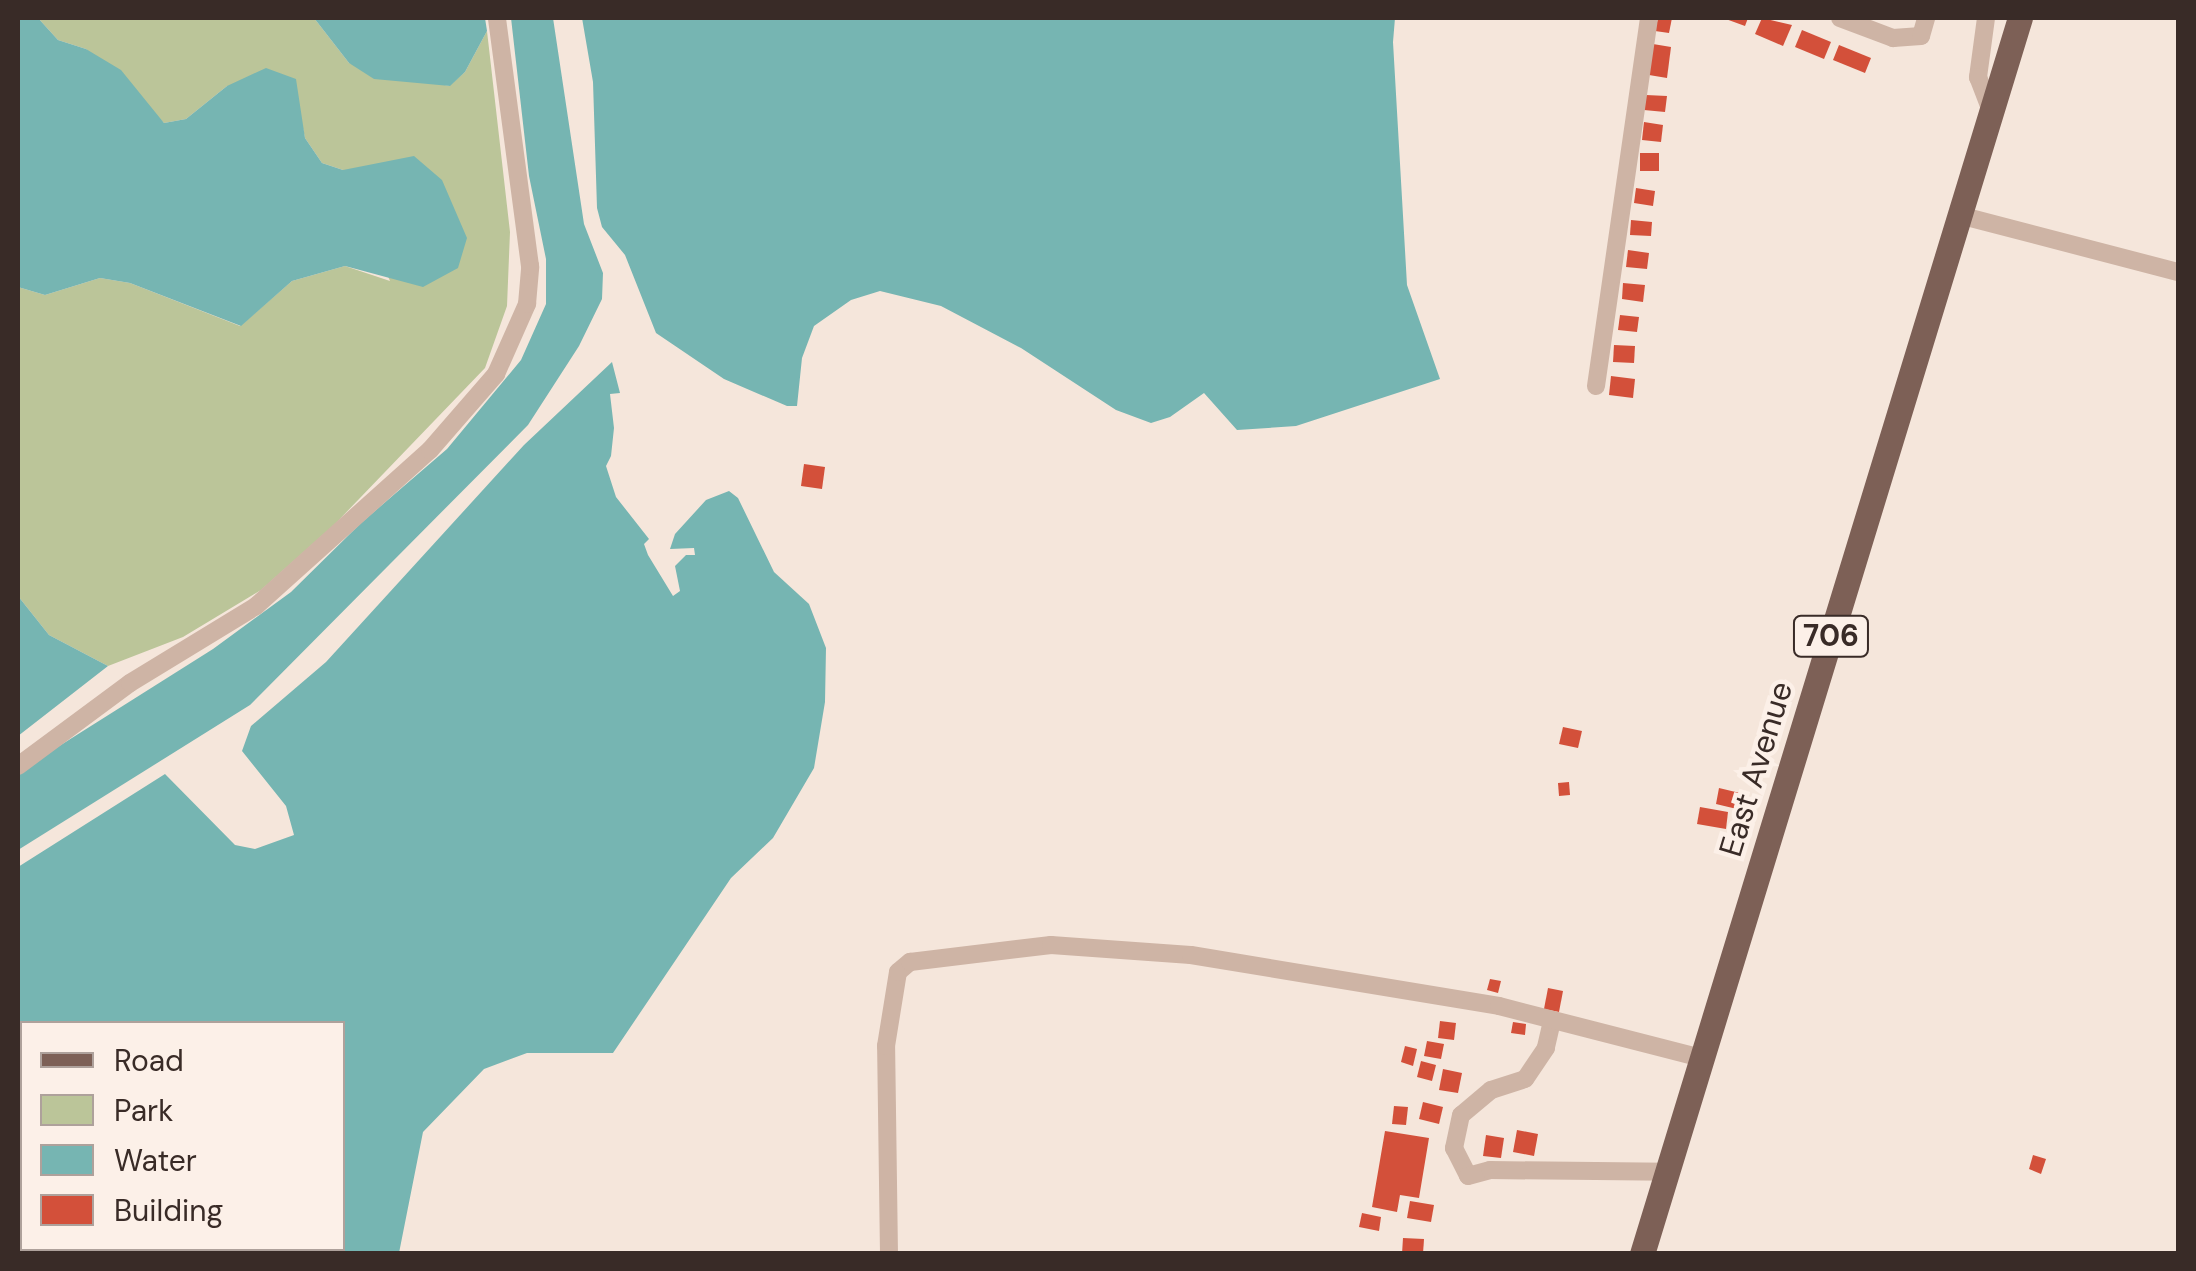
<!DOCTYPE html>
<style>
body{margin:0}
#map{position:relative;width:2196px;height:1271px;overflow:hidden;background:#f5e6db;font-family:"DM Sans",sans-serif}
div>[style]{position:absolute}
.green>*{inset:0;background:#bbc599}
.water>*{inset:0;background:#76b5b2}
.building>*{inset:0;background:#d3503a}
.minor>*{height:18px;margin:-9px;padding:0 9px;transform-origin:9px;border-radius:9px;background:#ceb4a5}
.primary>*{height:25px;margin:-12.5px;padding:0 12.5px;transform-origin:12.5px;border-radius:12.5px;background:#7d6056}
span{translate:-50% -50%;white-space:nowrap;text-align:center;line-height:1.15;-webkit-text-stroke:9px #fcf0e8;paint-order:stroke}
.shield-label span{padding:2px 8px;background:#fcf0e8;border:2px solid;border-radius:8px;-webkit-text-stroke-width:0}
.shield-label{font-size:30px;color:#392b27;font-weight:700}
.street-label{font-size:32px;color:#392b27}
.frame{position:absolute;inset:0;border:20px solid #392b27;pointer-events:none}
.legend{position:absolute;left:20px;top:1021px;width:325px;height:230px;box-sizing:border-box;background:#fcf0e8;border:2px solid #aea19b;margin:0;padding:12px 18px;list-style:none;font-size:30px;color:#392b27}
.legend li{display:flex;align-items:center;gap:20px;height:50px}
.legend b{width:50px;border:2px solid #aea19b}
</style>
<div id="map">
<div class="green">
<div style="clip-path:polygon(38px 18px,314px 18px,349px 63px,449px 86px,465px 72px,487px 31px,510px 232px,507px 306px,485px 368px,334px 525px,261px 590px,183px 637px,108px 666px,49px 635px,18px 596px,18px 287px,45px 295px,100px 278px,130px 283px,240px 326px,292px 281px,345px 266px,390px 281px,343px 170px,322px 163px,305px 138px,300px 114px,227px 86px,186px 119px,164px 123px,86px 49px,58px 40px)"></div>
</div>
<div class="water">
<div style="clip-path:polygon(18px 18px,38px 18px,58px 40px,86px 49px,121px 70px,164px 123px,186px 119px,227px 86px,266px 68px,296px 79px,305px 138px,322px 163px,343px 170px,414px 156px,442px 180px,467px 238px,458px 268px,423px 287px,345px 266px,292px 281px,241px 326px,130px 283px,100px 278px,45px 295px,18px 287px)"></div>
<div style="clip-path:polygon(314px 18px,485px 18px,487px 31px,465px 72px,450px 86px,374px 79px,349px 63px)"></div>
<div style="clip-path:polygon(511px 18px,553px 18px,584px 224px,603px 273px,602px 299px,579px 346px,528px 425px,250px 705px,18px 850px,18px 772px,213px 649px,291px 592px,361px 523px,447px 449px,521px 360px,546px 304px,546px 259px,529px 176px)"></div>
<div style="clip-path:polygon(582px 18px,1395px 18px,1393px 42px,1407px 285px,1440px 379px,1296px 426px,1237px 430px,1204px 393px,1170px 417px,1151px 423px,1116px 410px,1021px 348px,941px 306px,880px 291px,851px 300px,814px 326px,802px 358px,797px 406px,787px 406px,724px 379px,656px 333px,625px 255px,602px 227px,597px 208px,593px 82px)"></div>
<div style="clip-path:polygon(612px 362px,620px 393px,610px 394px,614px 428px,611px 456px,606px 466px,616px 497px,649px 539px,644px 544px,648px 555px,673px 596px,680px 591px,675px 566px,686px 555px,695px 555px,694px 548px,670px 549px,675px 534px,706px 500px,729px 491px,738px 498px,774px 572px,809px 604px,826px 648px,825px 702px,814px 768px,773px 838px,731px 878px,613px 1053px,527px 1053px,484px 1069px,423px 1132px,399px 1253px,33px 1253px,28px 1249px,342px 1248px,342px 1024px,22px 1024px,22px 1217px,18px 1219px,18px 867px,165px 774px,235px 845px,255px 849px,294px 835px,286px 806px,242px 751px,251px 726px,326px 662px,524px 445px)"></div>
<div style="clip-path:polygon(18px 596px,49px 635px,108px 666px,18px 736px)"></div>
</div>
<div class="building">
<div style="clip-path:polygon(1658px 18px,1672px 18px,1669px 33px,1655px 31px)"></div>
<div style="clip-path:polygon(1723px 18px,1748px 18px,1745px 26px)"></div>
<div style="clip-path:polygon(1762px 18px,1792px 25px,1783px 46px,1755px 34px)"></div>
<div style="clip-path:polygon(1802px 30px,1831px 42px,1824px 59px,1795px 47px)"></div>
<div style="clip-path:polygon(1653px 44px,1671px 47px,1667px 78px,1649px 75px)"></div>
<div style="clip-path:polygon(1839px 45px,1871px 58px,1865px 73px,1833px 60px)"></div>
<div style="clip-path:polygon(1646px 95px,1667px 96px,1665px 112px,1644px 110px)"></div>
<div style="clip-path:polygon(1644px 122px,1663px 125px,1661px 142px,1642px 140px)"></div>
<div style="clip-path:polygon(1640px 153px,1659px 153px,1659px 171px,1640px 171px)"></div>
<div style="clip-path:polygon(1636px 188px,1655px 191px,1653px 206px,1634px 203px)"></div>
<div style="clip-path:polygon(1631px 220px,1652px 222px,1651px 236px,1630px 235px)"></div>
<div style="clip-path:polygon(1628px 250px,1649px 253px,1647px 269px,1626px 267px)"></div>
<div style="clip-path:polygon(1623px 283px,1645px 285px,1643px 302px,1622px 299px)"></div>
<div style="clip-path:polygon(1620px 315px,1639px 317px,1637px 332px,1618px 330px)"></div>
<div style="clip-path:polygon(1614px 345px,1635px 346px,1634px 363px,1613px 362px)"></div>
<div style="clip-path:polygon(1611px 376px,1635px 379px,1633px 398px,1609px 395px)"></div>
<div style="clip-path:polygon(804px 464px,825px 467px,822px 489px,801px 486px)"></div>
<div style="clip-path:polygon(1563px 727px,1582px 731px,1578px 748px,1559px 744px)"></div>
<div style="clip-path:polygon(1569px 782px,1570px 795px,1559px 796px,1558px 783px)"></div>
<div style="clip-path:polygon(1719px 788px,1744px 794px,1741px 810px,1716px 804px)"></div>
<div style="clip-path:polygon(1700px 807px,1728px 812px,1726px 829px,1697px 824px)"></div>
<div style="clip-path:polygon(1490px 979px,1501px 981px,1498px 993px,1487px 990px)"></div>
<div style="clip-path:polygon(1548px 988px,1563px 991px,1559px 1012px,1544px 1009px)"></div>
<div style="clip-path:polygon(1440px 1021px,1456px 1023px,1454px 1040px,1438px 1038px)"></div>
<div style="clip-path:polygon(1513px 1022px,1526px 1024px,1525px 1035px,1511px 1033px)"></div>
<div style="clip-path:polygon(1427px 1041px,1444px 1044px,1441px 1059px,1424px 1056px)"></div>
<div style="clip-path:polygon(1405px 1046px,1417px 1049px,1413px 1066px,1401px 1062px)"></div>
<div style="clip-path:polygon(1421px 1061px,1436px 1065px,1432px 1081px,1417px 1077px)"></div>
<div style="clip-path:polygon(1443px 1069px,1462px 1073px,1458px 1093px,1439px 1090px)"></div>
<div style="clip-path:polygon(1423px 1102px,1443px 1107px,1439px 1124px,1419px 1119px)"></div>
<div style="clip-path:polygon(1394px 1106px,1408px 1107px,1406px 1125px,1392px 1124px)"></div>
<div style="clip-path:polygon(1517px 1130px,1538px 1134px,1534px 1156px,1513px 1152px)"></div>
<div style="clip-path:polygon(1385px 1131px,1429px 1138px,1419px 1198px,1400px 1195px,1397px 1212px,1372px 1207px)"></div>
<div style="clip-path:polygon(1486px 1135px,1504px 1138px,1501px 1158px,1483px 1156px)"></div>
<div style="clip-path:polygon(2033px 1155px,2046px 1159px,2041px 1174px,2029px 1169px)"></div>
<div style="clip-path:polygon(1410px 1201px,1434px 1205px,1431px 1222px,1407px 1218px)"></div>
<div style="clip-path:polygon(1362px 1213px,1381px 1217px,1379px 1231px,1359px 1227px)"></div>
<div style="clip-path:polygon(1403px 1238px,1424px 1239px,1423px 1254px,1402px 1254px)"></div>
</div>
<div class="minor">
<div style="left:1840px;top:18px;width:57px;rotate:20.7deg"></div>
<div style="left:1893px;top:38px;width:28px;rotate:-4deg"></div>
<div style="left:1921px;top:36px;width:19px;rotate:-74deg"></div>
<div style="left:1986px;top:18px;width:60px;rotate:97.7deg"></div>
<div style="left:1978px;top:77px;width:36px;rotate:69deg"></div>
<div style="left:1959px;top:215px;width:226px;rotate:14.6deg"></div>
<div style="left:1596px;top:386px;width:372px;rotate:-81.8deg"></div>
<div style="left:18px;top:766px;width:139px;rotate:-36.5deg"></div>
<div style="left:130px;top:683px;width:148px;rotate:-31.4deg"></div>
<div style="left:256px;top:606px;width:234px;rotate:-41.9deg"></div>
<div style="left:430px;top:450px;width:101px;rotate:-49deg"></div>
<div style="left:496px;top:374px;width:77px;rotate:-66.1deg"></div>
<div style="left:527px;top:304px;width:38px;rotate:-85deg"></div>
<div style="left:530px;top:266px;width:250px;rotate:-97.6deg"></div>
<div style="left:1552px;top:1021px;width:28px;rotate:103deg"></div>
<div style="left:1546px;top:1048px;width:37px;rotate:124deg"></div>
<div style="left:1525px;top:1079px;width:36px;rotate:162deg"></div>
<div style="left:1491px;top:1090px;width:39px;rotate:140deg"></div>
<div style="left:1461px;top:1115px;width:34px;rotate:102deg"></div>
<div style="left:1454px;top:1148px;width:31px;rotate:63deg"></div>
<div style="left:1468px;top:1176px;width:23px;rotate:-15deg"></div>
<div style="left:1490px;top:1170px;width:177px;rotate:0.6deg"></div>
<div style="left:889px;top:1254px;width:208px;rotate:-90.8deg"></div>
<div style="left:886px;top:1046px;width:75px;rotate:-80.8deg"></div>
<div style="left:898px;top:972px;width:16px;rotate:-40deg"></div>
<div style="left:910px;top:962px;width:142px;rotate:-6.9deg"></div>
<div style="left:1051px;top:945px;width:140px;rotate:4.1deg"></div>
<div style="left:1191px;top:955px;width:312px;rotate:9.4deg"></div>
<div style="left:1499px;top:1006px;width:210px;rotate:14.4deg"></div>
</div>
<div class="primary">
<div style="left:1642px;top:1254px;width:1293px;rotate:-73deg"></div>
</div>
<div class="shield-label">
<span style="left:1831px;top:636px">706</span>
</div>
<div class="street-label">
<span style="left:1756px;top:769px;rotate:-73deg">East Avenue</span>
</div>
<div class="frame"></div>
<ul class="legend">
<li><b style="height:12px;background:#7d6056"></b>Road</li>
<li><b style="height:28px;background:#bbc599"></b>Park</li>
<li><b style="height:28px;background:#76b5b2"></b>Water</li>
<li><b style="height:28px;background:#d3503a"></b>Building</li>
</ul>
</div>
